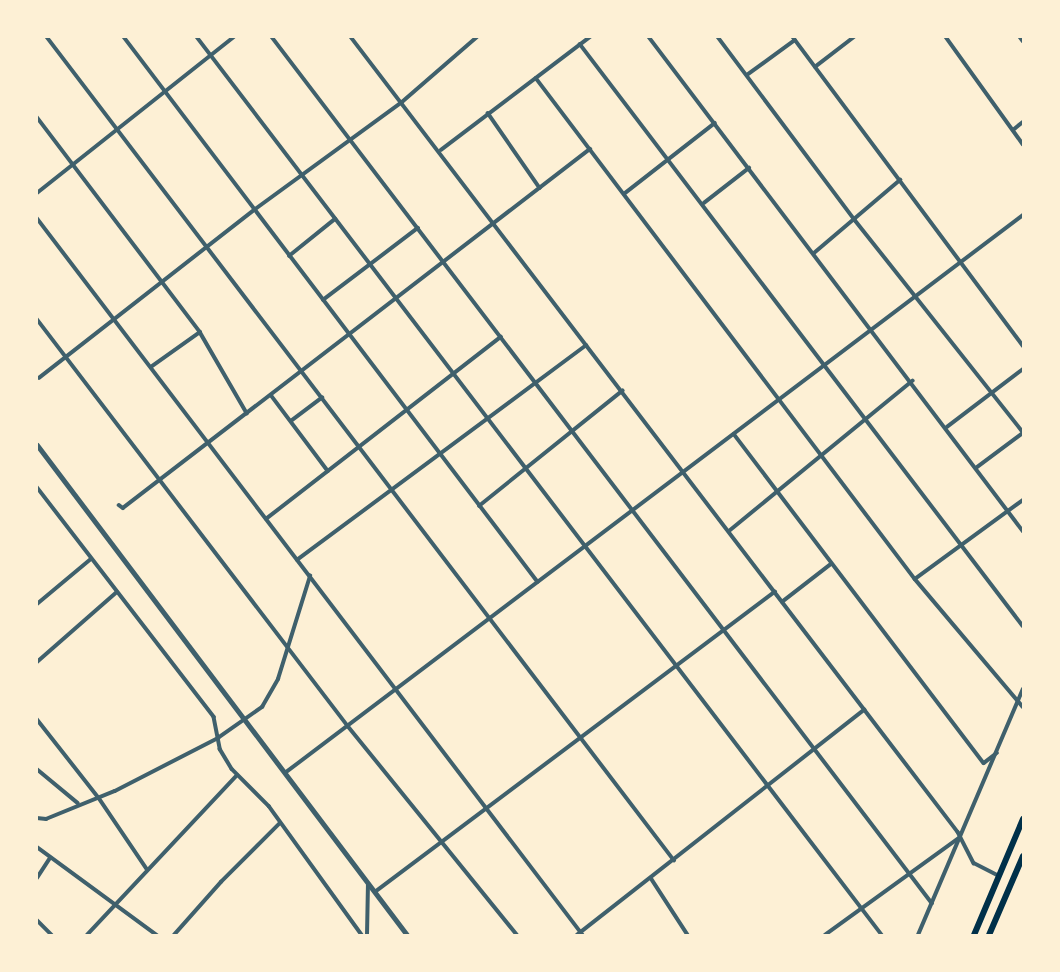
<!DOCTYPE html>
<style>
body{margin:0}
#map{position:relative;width:1060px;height:972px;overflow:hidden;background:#fdf0d5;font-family:"Fira Sans",sans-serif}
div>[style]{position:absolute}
.minor>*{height:3.5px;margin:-1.75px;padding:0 1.75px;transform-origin:1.75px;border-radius:1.75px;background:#3f606c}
.tertiary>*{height:5px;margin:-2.5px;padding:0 2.5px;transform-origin:2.5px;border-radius:2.5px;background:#3f606c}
.primary>*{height:6px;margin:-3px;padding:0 3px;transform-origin:3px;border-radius:3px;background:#003049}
span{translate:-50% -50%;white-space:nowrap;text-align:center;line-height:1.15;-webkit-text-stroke:5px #fdf0d5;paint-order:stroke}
.frame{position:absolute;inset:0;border:38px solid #fdf0d5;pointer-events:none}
</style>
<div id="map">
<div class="minor">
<div style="left:47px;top:37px;width:1035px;rotate:52.7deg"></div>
<div style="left:124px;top:37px;width:684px;rotate:52.78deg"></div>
<div style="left:197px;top:37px;width:1129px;rotate:52.66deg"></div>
<div style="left:272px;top:37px;width:1089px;rotate:52.69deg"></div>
<div style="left:351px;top:37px;width:1000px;rotate:52.64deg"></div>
<div style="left:958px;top:832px;width:35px;rotate:63deg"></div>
<div style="left:974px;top:863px;width:28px;rotate:27deg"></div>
<div style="left:649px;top:37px;width:620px;rotate:52.87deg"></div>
<div style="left:718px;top:37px;width:229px;rotate:53.2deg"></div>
<div style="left:855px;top:220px;width:270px;rotate:51.6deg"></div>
<div style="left:793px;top:37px;width:385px;rotate:53.3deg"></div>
<div style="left:946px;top:37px;width:132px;rotate:54.3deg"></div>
<div style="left:1020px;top:37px;width:5px;rotate:53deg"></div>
<div style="left:580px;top:44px;width:731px;rotate:52.72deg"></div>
<div style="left:815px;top:67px;width:49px;rotate:-37.6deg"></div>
<div style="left:747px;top:75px;width:59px;rotate:-36.1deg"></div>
<div style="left:536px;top:78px;width:628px;rotate:52.89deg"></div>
<div style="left:915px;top:579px;width:167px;rotate:49.8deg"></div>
<div style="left:488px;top:113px;width:91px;rotate:55.3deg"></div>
<div style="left:37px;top:117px;width:270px;rotate:52.8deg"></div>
<div style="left:200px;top:332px;width:94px;rotate:59.9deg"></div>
<div style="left:1013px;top:130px;width:13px;rotate:-39deg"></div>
<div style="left:441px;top:150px;width:187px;rotate:-37.2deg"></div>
<div style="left:37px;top:193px;width:251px;rotate:-38.4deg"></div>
<div style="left:624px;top:194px;width:115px;rotate:-38deg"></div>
<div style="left:704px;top:203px;width:57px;rotate:-37.9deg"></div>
<div style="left:37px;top:218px;width:901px;rotate:52.71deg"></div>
<div style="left:814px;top:253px;width:113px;rotate:-40.3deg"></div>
<div style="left:289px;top:256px;width:59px;rotate:-38.8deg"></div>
<div style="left:323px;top:300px;width:119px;rotate:-37.2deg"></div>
<div style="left:37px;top:319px;width:512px;rotate:52.62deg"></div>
<div style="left:348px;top:726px;width:269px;rotate:51deg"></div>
<div style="left:151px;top:367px;width:60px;rotate:-35.5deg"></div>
<div style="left:39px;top:378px;width:273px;rotate:-38deg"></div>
<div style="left:254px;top:210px;width:183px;rotate:-36.1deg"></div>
<div style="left:402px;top:102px;width:99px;rotate:-40.9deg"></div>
<div style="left:271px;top:395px;width:95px;rotate:53.1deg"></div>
<div style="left:291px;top:421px;width:39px;rotate:-37deg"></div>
<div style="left:947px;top:427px;width:96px;rotate:-37.3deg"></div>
<div style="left:734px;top:434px;width:413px;rotate:52.8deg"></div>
<div style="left:984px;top:763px;width:16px;rotate:-38deg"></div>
<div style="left:976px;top:468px;width:59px;rotate:-36.7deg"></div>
<div style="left:37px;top:487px;width:290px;rotate:52.4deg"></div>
<div style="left:214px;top:717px;width:33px;rotate:79deg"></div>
<div style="left:220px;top:749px;width:23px;rotate:59deg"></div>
<div style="left:232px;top:769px;width:52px;rotate:45deg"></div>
<div style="left:269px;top:806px;width:159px;rotate:54.2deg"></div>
<div style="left:119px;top:505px;width:5px;rotate:37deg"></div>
<div style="left:123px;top:508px;width:589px;rotate:-37.55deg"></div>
<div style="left:479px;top:506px;width:184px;rotate:-38.8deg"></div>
<div style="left:266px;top:519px;width:297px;rotate:-37.8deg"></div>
<div style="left:729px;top:531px;width:237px;rotate:-39.3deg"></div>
<div style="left:297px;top:560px;width:360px;rotate:-36.6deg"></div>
<div style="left:915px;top:579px;width:134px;rotate:-36.2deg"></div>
<div style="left:782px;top:602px;width:62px;rotate:-37.8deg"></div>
<div style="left:37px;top:604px;width:70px;rotate:-39.8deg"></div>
<div style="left:37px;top:662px;width:106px;rotate:-41.2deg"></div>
<div style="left:37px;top:719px;width:100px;rotate:51.9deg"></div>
<div style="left:99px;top:798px;width:86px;rotate:55.9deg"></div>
<div style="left:37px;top:769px;width:53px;rotate:39.7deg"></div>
<div style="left:285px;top:773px;width:925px;rotate:-37.09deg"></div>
<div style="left:37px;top:818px;width:9px;rotate:6deg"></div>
<div style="left:46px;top:819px;width:74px;rotate:-22.1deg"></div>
<div style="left:115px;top:791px;width:116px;rotate:-27.2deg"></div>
<div style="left:218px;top:738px;width:54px;rotate:-35.2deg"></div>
<div style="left:262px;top:707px;width:32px;rotate:-60deg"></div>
<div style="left:278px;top:679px;width:108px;rotate:-72.7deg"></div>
<div style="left:37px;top:847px;width:149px;rotate:36.3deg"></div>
<div style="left:37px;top:878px;width:24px;rotate:-57deg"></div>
<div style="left:651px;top:878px;width:68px;rotate:57deg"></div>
<div style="left:375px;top:892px;width:500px;rotate:-36.9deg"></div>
<div style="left:37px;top:920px;width:21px;rotate:45deg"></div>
<div style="left:87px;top:935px;width:219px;rotate:-46.8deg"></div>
<div style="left:174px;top:935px;width:71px;rotate:-48.4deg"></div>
<div style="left:221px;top:882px;width:83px;rotate:-45deg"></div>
<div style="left:367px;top:935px;width:50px;rotate:-88.9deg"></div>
<div style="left:577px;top:935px;width:365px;rotate:-38.1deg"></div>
<div style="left:825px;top:935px;width:165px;rotate:-35.9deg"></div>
<div style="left:918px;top:935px;width:267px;rotate:-66.9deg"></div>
</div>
<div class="tertiary">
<div style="left:37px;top:445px;width:614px;rotate:52.94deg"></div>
</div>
<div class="primary">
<div style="left:974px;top:935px;width:126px;rotate:-67.1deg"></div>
<div style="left:989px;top:935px;width:86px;rotate:-66.7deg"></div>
</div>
<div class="frame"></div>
</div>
